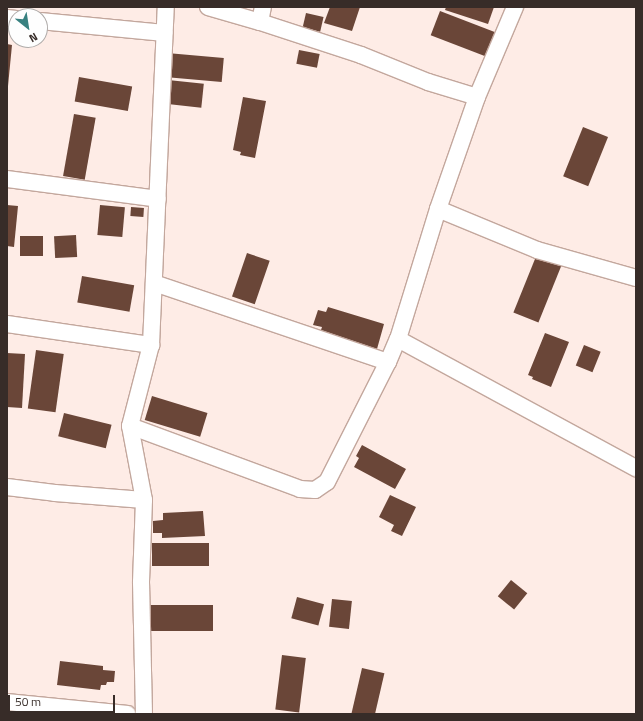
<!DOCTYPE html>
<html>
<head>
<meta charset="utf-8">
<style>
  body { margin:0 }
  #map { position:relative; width:643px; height:721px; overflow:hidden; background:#feece6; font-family:"Titillium Web",sans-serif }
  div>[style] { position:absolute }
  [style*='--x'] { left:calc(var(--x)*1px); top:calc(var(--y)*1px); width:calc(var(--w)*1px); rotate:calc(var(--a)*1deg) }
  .building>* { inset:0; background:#6a4638; transform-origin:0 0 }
  .roads { filter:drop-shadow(1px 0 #c3a79d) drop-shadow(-1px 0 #c3a79d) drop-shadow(0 1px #c3a79d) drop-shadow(0 -1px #c3a79d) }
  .minor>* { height:16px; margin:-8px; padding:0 8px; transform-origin:8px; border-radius:8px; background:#fff }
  span { translate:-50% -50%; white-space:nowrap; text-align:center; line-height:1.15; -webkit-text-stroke:4px #fefefe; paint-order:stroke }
  .frame { position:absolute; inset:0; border:8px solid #372c28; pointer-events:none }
  .north { position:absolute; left:8px; top:8px; width:40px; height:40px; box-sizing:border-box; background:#fefefe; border:1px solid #aeaaa8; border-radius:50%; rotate:150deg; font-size:11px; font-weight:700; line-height:16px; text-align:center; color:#372c28 }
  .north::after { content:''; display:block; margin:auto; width:14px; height:18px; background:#388180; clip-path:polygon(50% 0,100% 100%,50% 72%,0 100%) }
  .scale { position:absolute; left:8px; top:695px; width:107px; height:18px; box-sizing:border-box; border:2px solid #372c28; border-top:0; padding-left:5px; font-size:12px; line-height:14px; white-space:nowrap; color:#372c28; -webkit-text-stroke:3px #fefefe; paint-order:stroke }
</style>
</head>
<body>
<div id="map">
  <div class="building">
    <div style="clip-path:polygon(330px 7px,360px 7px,352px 31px,324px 23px)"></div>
    <div style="clip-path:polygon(446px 7px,494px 7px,488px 24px,445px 10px)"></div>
    <div style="left:440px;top:11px;width:62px;height:26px;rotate:21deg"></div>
    <div style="left:306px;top:13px;width:18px;height:15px;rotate:13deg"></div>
    <div style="clip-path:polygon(7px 44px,12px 45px,8px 86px,7px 86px)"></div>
    <div style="left:299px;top:50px;width:21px;height:14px;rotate:11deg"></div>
    <div style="left:167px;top:53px;width:57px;height:24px;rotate:5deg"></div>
    <div style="left:79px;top:77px;width:54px;height:25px;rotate:10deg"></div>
    <div style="left:168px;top:80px;width:36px;height:24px;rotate:6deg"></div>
    <div style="clip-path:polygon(243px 97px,266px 101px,255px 158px,240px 155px,241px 152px,233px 150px)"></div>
    <div style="left:74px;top:114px;width:22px;height:63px;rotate:10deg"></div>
    <div style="left:583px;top:127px;width:27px;height:53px;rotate:22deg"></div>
    <div style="clip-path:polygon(7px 205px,18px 206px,14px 247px,7px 246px)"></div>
    <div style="left:100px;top:205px;width:25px;height:30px;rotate:5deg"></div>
    <div style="left:131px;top:207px;width:13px;height:9px;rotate:4deg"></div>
    <div style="left:76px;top:235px;width:22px;height:22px;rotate:87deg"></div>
    <div style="left:20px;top:236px;width:23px;height:20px"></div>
    <div style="left:247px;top:253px;width:24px;height:46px;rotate:19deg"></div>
    <div style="left:537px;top:254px;width:27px;height:63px;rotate:22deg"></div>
    <div style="left:82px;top:276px;width:53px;height:27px;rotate:10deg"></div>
    <div style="clip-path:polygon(328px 307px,384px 324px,377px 349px,320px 333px,322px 327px,313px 325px,318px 310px,326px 312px)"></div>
    <div style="clip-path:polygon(545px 333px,569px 342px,551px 387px,532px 379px,533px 377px,528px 375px)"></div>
    <div style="left:584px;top:345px;width:18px;height:22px;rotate:22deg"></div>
    <div style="left:36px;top:350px;width:28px;height:59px;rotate:8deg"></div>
    <div style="clip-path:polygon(7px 353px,25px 354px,22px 408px,7px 407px)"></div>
    <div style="left:152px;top:396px;width:58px;height:25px;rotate:17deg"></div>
    <div style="left:64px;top:413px;width:49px;height:24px;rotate:14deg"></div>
    <div style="clip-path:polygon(362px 445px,406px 469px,395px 489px,354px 467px,359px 458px,356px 456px)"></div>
    <div style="clip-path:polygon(390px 495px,416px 507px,402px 536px,391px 531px,394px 525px,379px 517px)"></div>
    <div style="clip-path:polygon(203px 511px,205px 536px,162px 538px,162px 533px,153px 533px,153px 521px,163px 520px,163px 513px)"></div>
    <div style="left:209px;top:543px;width:23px;height:57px;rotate:90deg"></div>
    <div style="left:511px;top:580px;width:21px;height:21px;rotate:39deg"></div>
    <div style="left:297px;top:597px;width:28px;height:22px;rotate:15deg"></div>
    <div style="left:332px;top:599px;width:20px;height:28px;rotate:6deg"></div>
    <div style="left:213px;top:605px;width:26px;height:64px;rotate:90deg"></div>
    <div style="left:282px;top:655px;width:24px;height:55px;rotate:7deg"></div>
    <div style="clip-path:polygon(60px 661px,103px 666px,103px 670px,115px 671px,114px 682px,107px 682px,106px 685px,101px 685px,100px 690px,57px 685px)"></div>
    <div style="left:362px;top:668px;width:23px;height:47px;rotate:13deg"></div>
  </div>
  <div class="roads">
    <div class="minor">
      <div style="--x:208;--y:7;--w:54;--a:16.1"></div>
      <div style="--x:260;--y:22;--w:15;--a:-79"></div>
      <div style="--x:7;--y:18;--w:9;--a:6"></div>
      <div style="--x:40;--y:21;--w:125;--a:5.5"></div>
      <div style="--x:260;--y:22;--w:106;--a:18.1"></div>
      <div style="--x:361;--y:55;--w:72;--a:21.9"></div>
      <div style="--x:428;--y:82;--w:51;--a:17"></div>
      <div style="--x:7;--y:179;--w:152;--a:7.5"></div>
      <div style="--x:438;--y:209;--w:107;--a:22.5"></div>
      <div style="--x:537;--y:250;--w:103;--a:15.8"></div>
      <div style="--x:154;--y:283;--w:247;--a:18.7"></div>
      <div style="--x:7;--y:324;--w:146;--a:8.3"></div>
      <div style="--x:398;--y:339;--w:271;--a:28.5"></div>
      <div style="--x:130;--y:426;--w:181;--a:20.3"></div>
      <div style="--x:300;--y:489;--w:15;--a:4"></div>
      <div style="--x:315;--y:490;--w:14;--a:-34"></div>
      <div style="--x:327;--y:482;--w:135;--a:-63.1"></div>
      <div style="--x:388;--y:362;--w:25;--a:-67"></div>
      <div style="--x:398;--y:339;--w:136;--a:-72.9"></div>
      <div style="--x:438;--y:209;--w:119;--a:-70.8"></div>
      <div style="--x:477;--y:97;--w:98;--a:-67.1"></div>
      <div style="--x:7;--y:487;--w:48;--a:7.1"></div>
      <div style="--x:55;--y:493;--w:89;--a:4.5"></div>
      <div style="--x:7;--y:702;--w:121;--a:5.7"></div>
      <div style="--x:144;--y:714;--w:132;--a:-91.3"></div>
      <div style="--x:141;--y:582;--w:82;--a:-87.9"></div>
      <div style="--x:144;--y:500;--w:75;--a:-100.7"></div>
      <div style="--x:130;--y:426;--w:84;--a:-75.5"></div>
      <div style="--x:151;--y:345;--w:338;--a:-87.5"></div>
    </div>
  </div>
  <div class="frame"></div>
  <div class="north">N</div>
  <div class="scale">50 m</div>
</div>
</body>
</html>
